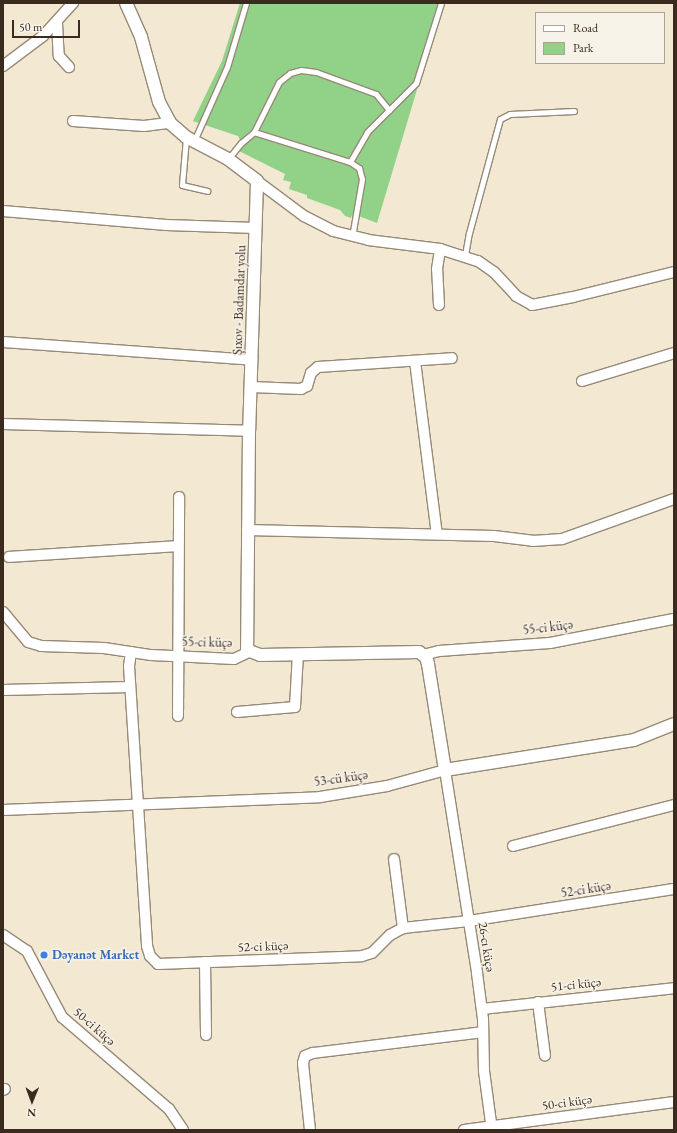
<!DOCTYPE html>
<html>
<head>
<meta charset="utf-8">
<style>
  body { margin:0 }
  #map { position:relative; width:677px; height:1133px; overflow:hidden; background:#f3e8d1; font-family:"EB Garamond",serif }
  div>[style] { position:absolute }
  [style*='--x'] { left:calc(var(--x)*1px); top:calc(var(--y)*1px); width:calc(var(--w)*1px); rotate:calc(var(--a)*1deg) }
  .green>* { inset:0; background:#92d288 }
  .roads { filter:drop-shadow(1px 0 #978978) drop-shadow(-1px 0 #978978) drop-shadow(0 1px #978978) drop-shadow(0 -1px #978978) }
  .service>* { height:5px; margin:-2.5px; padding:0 2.5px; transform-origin:2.5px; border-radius:2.5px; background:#fff }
  .minor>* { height:10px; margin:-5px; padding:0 5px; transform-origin:5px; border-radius:5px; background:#fff }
  .tertiary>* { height:12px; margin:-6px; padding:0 6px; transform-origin:6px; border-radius:6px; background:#fff }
  .dots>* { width:11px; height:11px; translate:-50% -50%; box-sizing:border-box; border:2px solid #f7f3e8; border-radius:50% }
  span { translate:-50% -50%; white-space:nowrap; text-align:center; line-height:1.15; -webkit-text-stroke:3px #f7f3e8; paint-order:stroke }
  .street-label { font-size:13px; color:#3b2a1e }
  .shop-label { font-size:13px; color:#366cbe; font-weight:700 }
  .left { translate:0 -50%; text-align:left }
  .frame { position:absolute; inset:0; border:4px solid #3b2a1e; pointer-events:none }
  .legend { position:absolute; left:535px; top:12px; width:130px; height:52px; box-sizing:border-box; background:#f7f3e8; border:1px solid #aca397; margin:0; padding:5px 7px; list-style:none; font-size:12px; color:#3b2a1e }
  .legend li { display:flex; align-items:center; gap:8px; height:20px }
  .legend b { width:20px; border:1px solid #aca397 }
  .north { position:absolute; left:12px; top:1081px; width:40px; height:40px; -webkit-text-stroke:3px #f7f3e8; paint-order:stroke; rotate:181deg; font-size:11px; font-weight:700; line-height:16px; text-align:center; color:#3b2a1e }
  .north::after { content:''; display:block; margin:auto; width:14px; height:18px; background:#3b2a1e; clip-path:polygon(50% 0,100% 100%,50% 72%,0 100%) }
  .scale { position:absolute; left:12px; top:20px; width:68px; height:18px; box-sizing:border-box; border:2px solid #3b2a1e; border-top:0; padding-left:5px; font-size:12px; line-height:14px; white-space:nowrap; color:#3b2a1e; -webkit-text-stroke:3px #f7f3e8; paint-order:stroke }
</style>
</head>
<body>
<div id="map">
  <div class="green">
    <div style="clip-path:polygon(240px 3px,443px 3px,377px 223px,356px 215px,352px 215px,351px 218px,345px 216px,340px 210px,307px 198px,307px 195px,289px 189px,291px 182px,283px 180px,285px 174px,239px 151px,243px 146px,238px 136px,193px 121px,222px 61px)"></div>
  </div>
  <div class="roads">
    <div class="service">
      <div style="--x:254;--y:132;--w:56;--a:-63.4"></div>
      <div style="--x:279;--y:82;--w:14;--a:-39"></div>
      <div style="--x:290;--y:73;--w:11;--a:-15"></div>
      <div style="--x:301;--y:70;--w:15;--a:8"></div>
      <div style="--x:316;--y:72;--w:64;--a:20.1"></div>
      <div style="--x:376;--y:94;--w:21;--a:51"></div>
      <div style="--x:186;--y:138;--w:47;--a:94.9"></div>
      <div style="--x:182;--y:185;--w:26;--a:13"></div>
      <div style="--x:194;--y:141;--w:81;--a:-66"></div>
      <div style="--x:227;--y:67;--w:67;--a:-73.5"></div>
      <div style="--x:228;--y:159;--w:21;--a:-51"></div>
      <div style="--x:241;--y:143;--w:17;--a:-40"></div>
      <div style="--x:254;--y:132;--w:101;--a:17.4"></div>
      <div style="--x:350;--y:162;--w:11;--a:34"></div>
      <div style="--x:359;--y:168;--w:11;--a:75"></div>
      <div style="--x:362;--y:179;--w:59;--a:99.8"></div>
      <div style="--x:350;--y:162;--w:34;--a:-60"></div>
      <div style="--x:367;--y:132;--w:69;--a:-45"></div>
      <div style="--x:416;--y:83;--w:84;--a:-72.6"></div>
      <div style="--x:465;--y:255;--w:22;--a:-80"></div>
      <div style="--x:469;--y:233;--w:118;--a:-74.8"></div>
      <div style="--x:500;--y:119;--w:11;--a:-27"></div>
      <div style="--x:510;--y:114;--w:64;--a:-2.7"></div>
    </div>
    <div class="minor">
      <div style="--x:57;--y:23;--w:33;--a:87"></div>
      <div style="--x:59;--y:56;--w:15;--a:48"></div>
      <div style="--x:3;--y:66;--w:50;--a:-36.9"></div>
      <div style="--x:43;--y:36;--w:45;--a:-47.7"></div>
      <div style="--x:73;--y:121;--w:71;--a:4"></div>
      <div style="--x:144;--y:126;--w:26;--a:-7"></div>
      <div style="--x:257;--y:181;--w:59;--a:36.7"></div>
      <div style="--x:304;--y:216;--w:33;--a:27"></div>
      <div style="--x:333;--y:231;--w:36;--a:14"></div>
      <div style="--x:368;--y:240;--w:73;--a:7.1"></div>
      <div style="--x:440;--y:249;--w:40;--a:18"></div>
      <div style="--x:478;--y:261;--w:19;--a:35"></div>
      <div style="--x:494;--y:272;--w:33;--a:47"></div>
      <div style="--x:516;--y:296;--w:18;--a:29"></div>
      <div style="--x:532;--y:305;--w:42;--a:-11"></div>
      <div style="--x:573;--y:297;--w:104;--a:-13.9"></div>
      <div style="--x:3;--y:211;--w:164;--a:4.9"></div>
      <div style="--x:166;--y:225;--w:90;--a:1.9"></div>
      <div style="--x:439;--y:305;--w:36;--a:-93"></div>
      <div style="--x:437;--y:269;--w:20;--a:-81"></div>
      <div style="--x:3;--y:342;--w:250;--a:4.1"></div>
      <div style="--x:415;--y:361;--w:174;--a:82.8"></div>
      <div style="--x:582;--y:381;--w:96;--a:-16.9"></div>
      <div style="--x:251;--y:387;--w:50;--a:2.3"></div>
      <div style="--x:301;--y:389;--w:7;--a:-27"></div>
      <div style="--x:307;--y:386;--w:14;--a:-73"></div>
      <div style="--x:311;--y:373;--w:9;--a:-41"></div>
      <div style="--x:318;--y:367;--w:134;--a:-3.8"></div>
      <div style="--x:3;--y:424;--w:246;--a:1.6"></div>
      <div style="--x:247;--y:530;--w:247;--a:1.4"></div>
      <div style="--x:494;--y:536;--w:39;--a:7"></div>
      <div style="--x:533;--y:541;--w:29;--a:-4"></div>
      <div style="--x:562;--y:539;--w:119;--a:-19.7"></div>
      <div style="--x:9;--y:557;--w:169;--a:-3.7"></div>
      <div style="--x:3;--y:612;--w:39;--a:50"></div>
      <div style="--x:28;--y:642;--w:14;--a:17"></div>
      <div style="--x:41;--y:646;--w:63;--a:1.8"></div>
      <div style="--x:104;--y:648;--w:48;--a:8.5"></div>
      <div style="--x:151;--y:655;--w:83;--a:2.8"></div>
      <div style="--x:234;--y:659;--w:17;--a:-25"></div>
      <div style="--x:131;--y:652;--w:14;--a:98"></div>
      <div style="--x:129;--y:666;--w:281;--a:86.3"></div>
      <div style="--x:147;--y:946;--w:10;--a:73"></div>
      <div style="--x:150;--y:956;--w:11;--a:45"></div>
      <div style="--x:158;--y:964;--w:204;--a:-2.2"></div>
      <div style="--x:362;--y:956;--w:10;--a:-17"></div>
      <div style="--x:372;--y:953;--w:25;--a:-45"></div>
      <div style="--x:390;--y:935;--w:15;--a:-28"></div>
      <div style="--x:403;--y:928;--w:66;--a:-6.1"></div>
      <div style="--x:469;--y:921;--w:207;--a:-8.9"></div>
      <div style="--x:423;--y:655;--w:16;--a:-14"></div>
      <div style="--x:439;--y:651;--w:111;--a:-4.1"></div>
      <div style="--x:550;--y:643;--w:126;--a:-11"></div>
      <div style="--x:3;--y:690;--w:127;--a:-1.4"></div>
      <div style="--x:237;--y:712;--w:58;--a:-4.9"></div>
      <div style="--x:295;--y:707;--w:53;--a:-86.8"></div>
      <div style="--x:178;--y:716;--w:219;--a:-89.7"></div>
      <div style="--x:3;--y:810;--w:317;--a:-2.3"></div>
      <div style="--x:320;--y:797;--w:68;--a:-9.3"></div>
      <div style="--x:387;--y:786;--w:60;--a:-15.4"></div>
      <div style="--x:445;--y:770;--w:206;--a:81"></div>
      <div style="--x:477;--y:973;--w:46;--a:82.6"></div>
      <div style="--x:483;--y:1019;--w:52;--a:88.9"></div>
      <div style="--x:484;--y:1071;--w:60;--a:82.3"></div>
      <div style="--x:513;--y:846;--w:166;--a:-14.3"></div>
      <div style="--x:394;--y:859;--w:70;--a:82.6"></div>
      <div style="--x:3;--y:935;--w:29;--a:34"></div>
      <div style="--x:27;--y:951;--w:75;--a:62.1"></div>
      <div style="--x:62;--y:1017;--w:141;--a:40.7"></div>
      <div style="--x:169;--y:1109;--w:25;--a:56"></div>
      <div style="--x:205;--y:962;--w:73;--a:89.2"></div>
      <div style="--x:538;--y:1002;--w:54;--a:82.6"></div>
      <div style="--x:482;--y:1009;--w:193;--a:-6.2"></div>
      <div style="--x:3;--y:1090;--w:2;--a:-27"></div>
      <div style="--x:310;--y:1130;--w:67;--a:-96"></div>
      <div style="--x:303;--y:1063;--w:7;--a:-74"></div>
      <div style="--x:305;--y:1056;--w:9;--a:-21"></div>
      <div style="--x:313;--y:1053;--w:171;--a:-7"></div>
      <div style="--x:464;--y:1130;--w:212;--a:-7.6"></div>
    </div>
    <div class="tertiary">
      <div style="--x:126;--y:3;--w:37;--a:66"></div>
      <div style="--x:141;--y:37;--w:67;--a:74.5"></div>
      <div style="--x:159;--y:102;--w:24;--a:62"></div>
      <div style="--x:170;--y:123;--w:21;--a:41"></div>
      <div style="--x:186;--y:137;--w:47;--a:27.6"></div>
      <div style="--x:228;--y:159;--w:36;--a:37"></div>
      <div style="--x:257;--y:181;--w:250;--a:91.8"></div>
      <div style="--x:249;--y:431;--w:219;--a:90.5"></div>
      <div style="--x:247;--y:650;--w:14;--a:21"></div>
      <div style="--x:260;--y:655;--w:159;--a:-1.1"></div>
      <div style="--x:419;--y:652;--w:9;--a:36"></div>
      <div style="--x:426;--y:657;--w:7;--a:74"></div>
      <div style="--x:428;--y:664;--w:107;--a:80.9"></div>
      <div style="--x:445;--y:770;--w:191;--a:-9"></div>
      <div style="--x:634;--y:740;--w:43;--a:-21.8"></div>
    </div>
  </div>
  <div class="dots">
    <div style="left:44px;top:955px;background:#3f7fe0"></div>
  </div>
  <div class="street-label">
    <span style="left:240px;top:300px;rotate:-88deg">Şıxov - Badamdar yolu</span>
    <span style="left:548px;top:628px;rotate:-7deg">55-ci küçə</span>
    <span style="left:207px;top:643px;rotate:1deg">55-ci küçə</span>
    <span style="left:341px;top:779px;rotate:-8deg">53-cü küçə</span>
    <span style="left:586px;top:890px;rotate:-9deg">52-ci küçə</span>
    <span style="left:263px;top:947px;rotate:-2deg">52-ci küçə</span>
    <span style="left:486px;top:947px;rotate:81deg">26-cı küçə</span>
    <span style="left:576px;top:985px;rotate:-6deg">51-ci küçə</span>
    <span style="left:94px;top:1027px;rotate:41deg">50-ci küçə</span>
    <span style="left:567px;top:1103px;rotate:-8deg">50-ci küçə</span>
  </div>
  <div class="shop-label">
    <span class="left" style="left:52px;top:955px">Dəyanət Market</span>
  </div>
  <div class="frame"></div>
  <ul class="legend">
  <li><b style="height:5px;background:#fff"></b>Road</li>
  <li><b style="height:11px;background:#92d288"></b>Park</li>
  </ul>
  <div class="north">N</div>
  <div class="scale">50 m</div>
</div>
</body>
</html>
